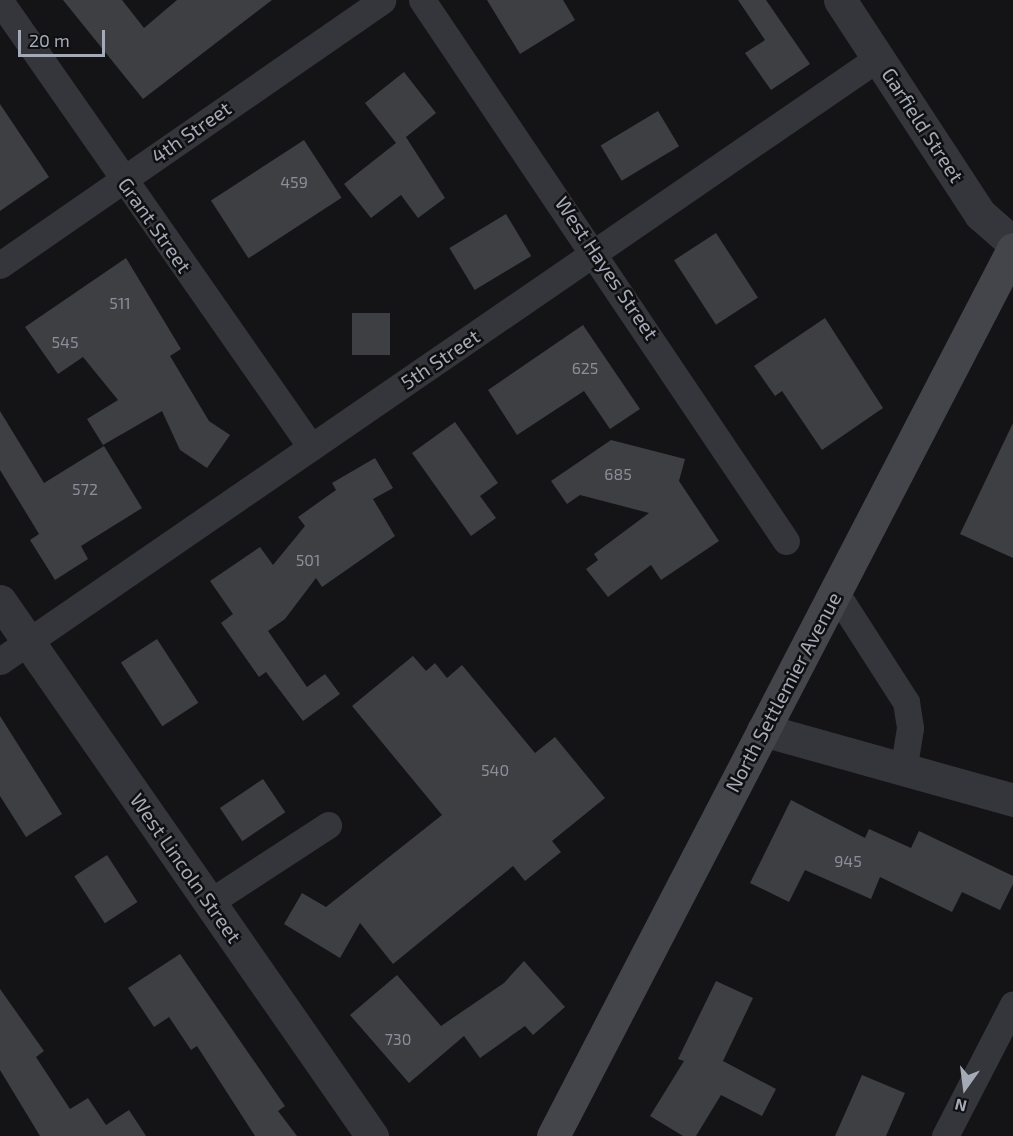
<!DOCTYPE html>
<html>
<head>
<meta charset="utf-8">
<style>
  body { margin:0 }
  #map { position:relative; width:1013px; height:1136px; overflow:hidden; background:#141416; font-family:"Exo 2",sans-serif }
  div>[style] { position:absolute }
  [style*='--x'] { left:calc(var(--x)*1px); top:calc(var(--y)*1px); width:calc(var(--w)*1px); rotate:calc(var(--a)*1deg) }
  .building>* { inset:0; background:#3e3f43; transform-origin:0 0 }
  .minor>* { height:27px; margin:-13.5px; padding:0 13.5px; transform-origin:13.5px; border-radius:13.5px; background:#35363b }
  .tertiary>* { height:33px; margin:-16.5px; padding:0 16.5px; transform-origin:16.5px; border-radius:16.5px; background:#35363b }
  .secondary>* { height:33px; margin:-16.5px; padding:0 16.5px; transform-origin:16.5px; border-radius:16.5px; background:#43454b }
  span { translate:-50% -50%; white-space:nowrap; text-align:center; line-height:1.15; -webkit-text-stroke:5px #0f0f11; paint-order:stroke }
  .number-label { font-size:16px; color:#8b8f9a }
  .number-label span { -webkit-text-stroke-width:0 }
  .street-label { font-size:20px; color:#a5aab7 }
  .north { position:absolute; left:935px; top:1058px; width:60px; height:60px; -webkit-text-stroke:4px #0f0f11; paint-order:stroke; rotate:194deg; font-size:16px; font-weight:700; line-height:24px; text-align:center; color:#a5aab7 }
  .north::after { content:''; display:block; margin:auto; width:21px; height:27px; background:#a5aab7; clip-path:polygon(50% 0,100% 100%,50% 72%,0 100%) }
  .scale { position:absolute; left:18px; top:30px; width:87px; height:27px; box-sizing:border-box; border:3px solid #a5aab7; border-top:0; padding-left:8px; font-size:18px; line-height:21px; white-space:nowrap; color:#a5aab7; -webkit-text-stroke:4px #0f0f11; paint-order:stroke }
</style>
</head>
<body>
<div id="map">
  <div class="building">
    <div style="clip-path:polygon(63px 0,122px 0,144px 28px,177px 0,272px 0,143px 99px)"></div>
    <div style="clip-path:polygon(487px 0,563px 0,575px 20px,520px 54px)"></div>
    <div style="clip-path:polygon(738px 0,766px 0,810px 64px,771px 90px,745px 53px,765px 40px)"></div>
    <div style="clip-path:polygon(404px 72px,436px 113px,406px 137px,445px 198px,418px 218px,401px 195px,371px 218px,344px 184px,396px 143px,365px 103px)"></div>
    <div style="clip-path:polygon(0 104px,49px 177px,0 211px)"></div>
    <div style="left:658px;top:111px;width:41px;height:67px;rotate:59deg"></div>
    <div style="left:304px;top:140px;width:69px;height:111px;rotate:57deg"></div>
    <div style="left:506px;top:214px;width:49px;height:66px;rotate:59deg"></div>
    <div style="left:716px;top:233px;width:77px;height:50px;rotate:57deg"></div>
    <div style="clip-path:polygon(126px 258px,181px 349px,170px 356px,209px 421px,230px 435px,207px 468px,180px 450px,162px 411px,103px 445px,87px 419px,118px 400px,83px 357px,58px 374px,25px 327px)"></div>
    <div style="left:352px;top:313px;width:38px;height:42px"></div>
    <div style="clip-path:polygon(825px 318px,883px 408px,822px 450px,782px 391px,775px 396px,754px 366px)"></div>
    <div style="clip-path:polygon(583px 325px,640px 409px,610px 429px,584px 391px,517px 435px,488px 390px)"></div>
    <div style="clip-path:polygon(0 411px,44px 483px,104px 446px,142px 508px,81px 546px,88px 559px,55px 580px,30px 540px,39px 534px,0 470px)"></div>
    <div style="clip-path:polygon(455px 422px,498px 483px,480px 496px,496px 518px,471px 536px,412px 453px)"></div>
    <div style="clip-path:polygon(1013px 423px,1013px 558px,960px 534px)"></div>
    <div style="clip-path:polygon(611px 440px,685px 459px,679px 481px,719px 541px,661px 580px,651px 565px,608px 597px,586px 569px,598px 560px,594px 554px,649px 513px,580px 495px,567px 504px,551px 481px)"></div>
    <div style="clip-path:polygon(375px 458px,393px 488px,373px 499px,395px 536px,322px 587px,316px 578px,285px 619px,268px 631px,307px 687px,325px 674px,340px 694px,303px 721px,266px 672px,259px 677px,221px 623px,233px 614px,210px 581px,260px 547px,273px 565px,305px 526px,298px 517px,336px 490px,332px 483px)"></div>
    <div style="left:157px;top:639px;width:76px;height:43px;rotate:57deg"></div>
    <div style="clip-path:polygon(413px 656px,426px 671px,435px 663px,447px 678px,462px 665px,535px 753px,555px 737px,605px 798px,552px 841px,561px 852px,525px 881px,513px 866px,393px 964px,360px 923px,340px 958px,284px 924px,302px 893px,326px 907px,442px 815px,352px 706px)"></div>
    <div style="clip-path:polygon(0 716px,62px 814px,26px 837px,0 796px)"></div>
    <div style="left:263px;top:779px;width:40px;height:52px;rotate:56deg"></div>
    <div style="clip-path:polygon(791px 800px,865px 838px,869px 829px,911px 848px,919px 831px,1013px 876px,1013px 884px,1000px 910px,962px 892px,952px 912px,880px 877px,871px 899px,805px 870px,789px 902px,750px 883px)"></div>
    <div style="left:107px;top:855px;width:56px;height:39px;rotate:57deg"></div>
    <div style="clip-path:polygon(180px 954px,285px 1106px,278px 1111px,297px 1136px,255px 1136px,197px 1046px,191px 1050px,169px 1017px,154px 1027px,128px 988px)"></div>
    <div style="clip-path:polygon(524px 961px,565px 1007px,533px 1035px,525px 1026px,480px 1058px,464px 1036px,409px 1083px,350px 1015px,397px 975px,441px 1026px,504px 983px)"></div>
    <div style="clip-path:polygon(716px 981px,753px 998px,723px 1061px,776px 1089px,762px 1116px,721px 1095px,696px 1136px,683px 1136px,650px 1116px,684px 1061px,678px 1059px)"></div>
    <div style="clip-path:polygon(0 989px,44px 1051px,36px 1057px,70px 1109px,88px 1098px,106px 1125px,129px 1110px,146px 1136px,40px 1136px,0 1070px)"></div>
    <div style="clip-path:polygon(862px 1075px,905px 1093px,886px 1136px,835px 1136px)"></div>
  </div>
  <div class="minor">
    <div style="--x:422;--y:0;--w:652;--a:56.07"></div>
    <div style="--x:0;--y:1;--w:544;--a:55.11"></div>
    <div style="--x:0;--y:265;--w:465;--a:-34.7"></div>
    <div style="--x:836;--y:593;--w:130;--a:57.3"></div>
    <div style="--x:906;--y:702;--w:26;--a:81"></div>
    <div style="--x:910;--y:728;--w:44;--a:99.2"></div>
    <div style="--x:0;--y:661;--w:1067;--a:-34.49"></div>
    <div style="--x:210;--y:902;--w:141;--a:-33.1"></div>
    <div style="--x:945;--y:1136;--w:148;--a:-62.7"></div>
  </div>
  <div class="tertiary">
    <div style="--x:840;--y:0;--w:256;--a:56.8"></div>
    <div style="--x:980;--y:214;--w:44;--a:41.3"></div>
    <div style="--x:0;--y:601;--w:652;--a:55.19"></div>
    <div style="--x:763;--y:730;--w:260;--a:15.6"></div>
  </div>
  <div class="secondary">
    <div style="--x:553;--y:1136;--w:999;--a:-62.59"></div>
  </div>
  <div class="number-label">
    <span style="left:294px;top:182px">459</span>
    <span style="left:120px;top:303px">511</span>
    <span style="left:65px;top:342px">545</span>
    <span style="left:585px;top:368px">625</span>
    <span style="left:618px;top:474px">685</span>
    <span style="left:85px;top:489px">572</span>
    <span style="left:308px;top:560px">501</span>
    <span style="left:495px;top:770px">540</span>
    <span style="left:848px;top:861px">945</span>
    <span style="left:398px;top:1039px">730</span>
  </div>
  <div class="street-label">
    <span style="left:923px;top:125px;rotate:57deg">Garfield Street</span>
    <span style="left:191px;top:132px;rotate:-35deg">4th Street</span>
    <span style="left:155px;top:225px;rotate:55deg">Grant Street</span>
    <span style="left:607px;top:268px;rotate:56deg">West Hayes Street</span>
    <span style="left:440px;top:359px;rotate:-34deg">5th Street</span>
    <span style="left:783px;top:692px;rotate:-62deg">North Settlemier Avenue</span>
    <span style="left:186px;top:868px;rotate:55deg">West Lincoln Street</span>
  </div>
  <div class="north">N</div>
  <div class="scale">20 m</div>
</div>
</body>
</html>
